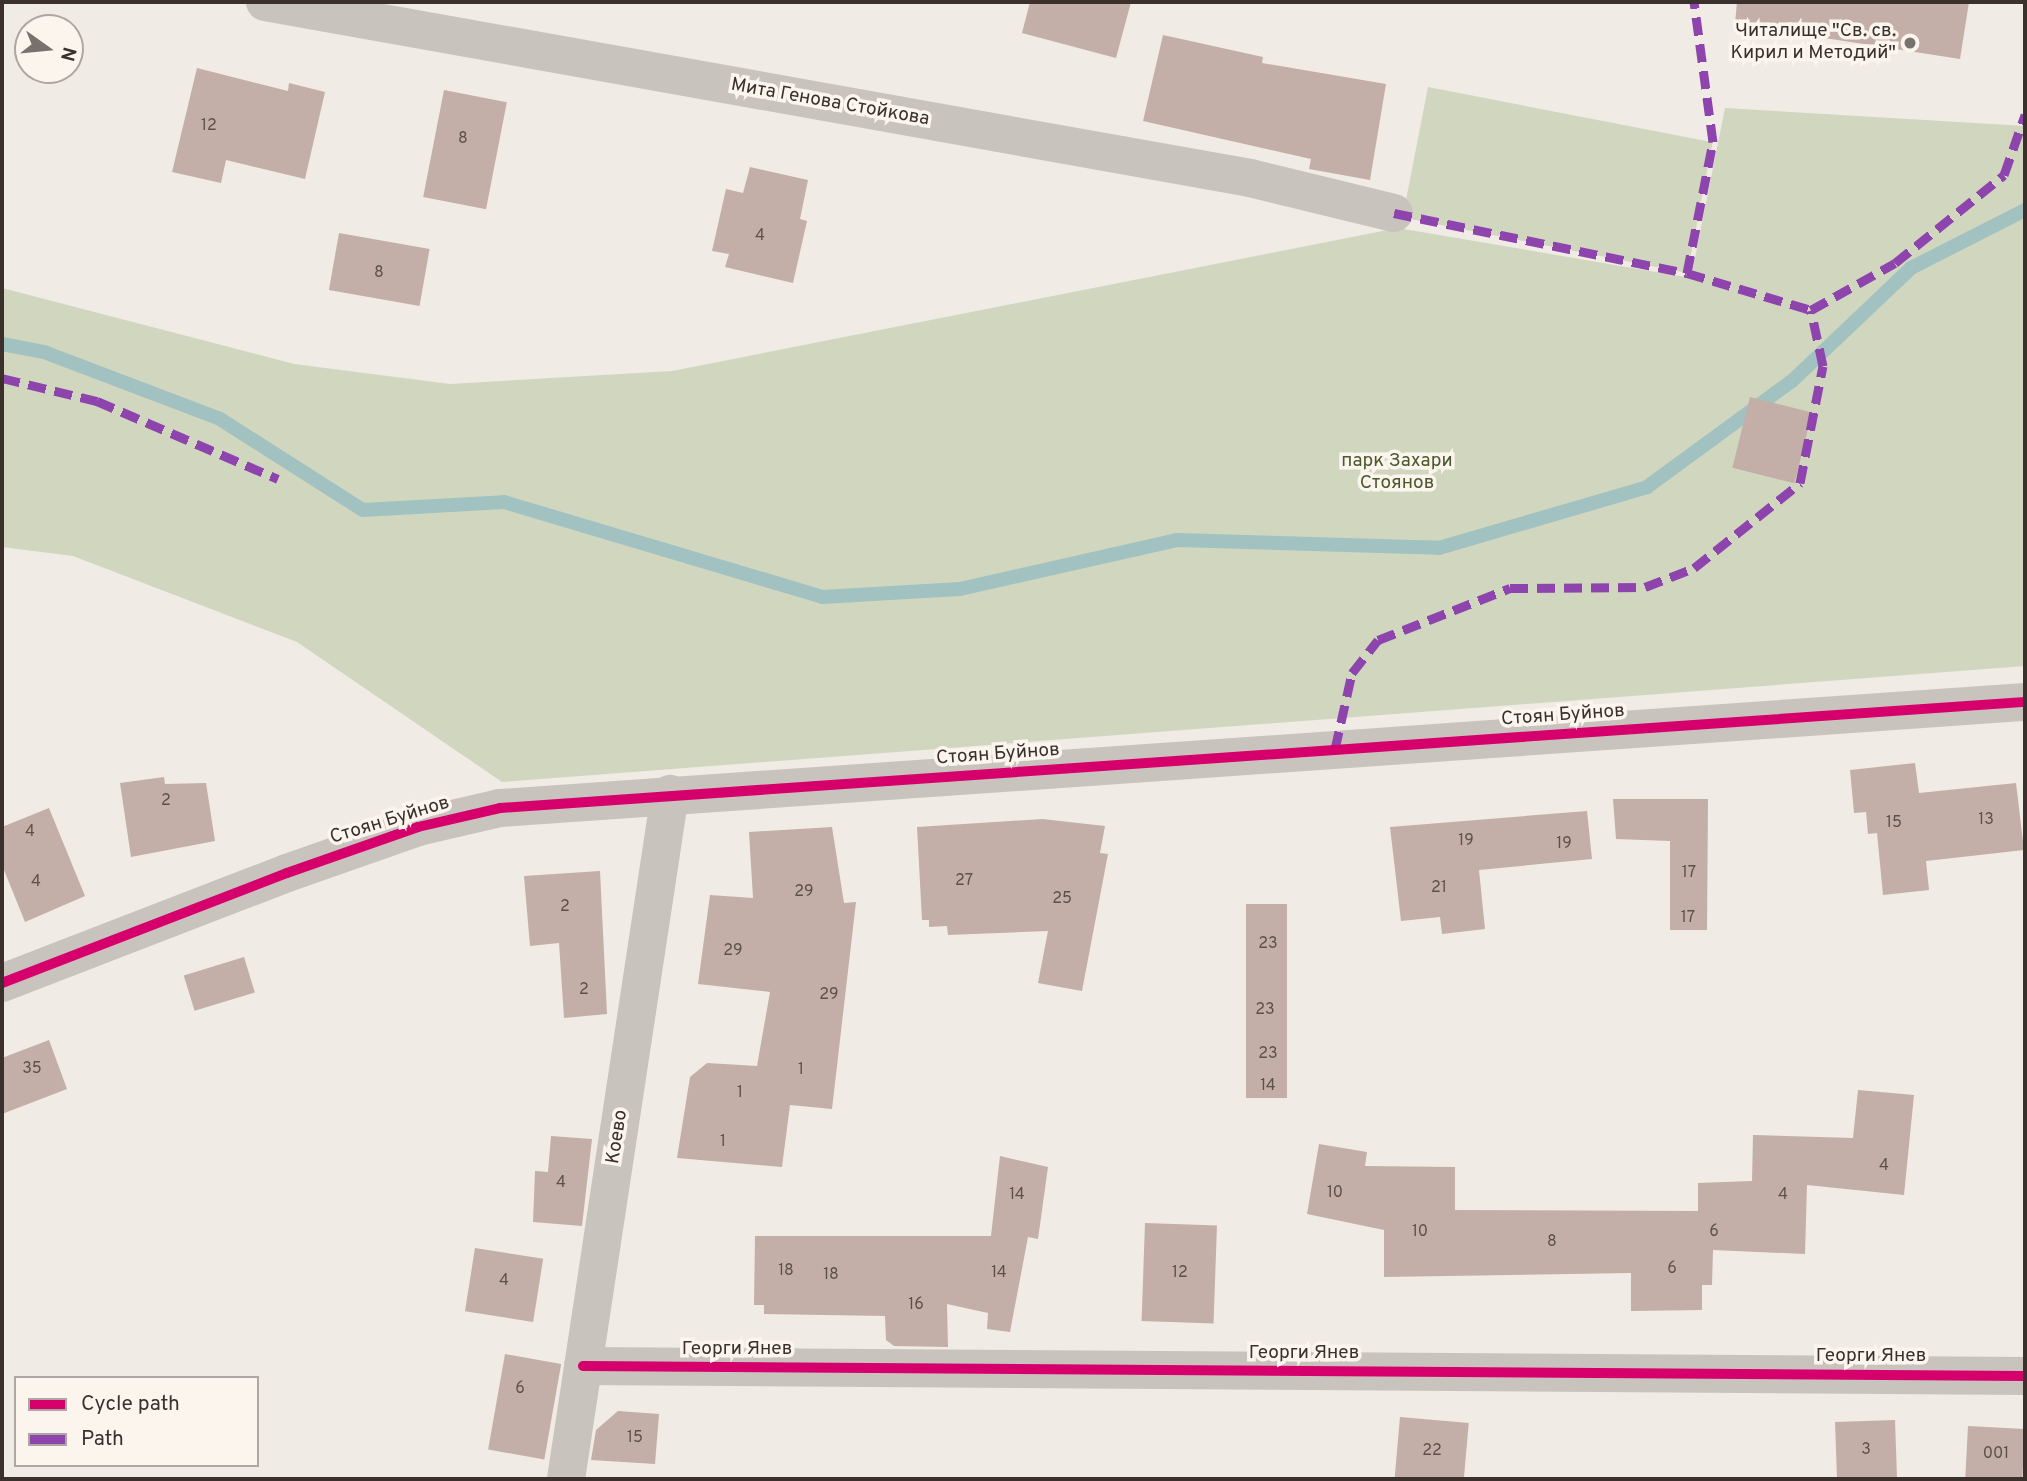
<!DOCTYPE html>
<html>
<head>
<meta charset="utf-8">
<style>
  body { margin:0 }
  #map { position:relative; width:2027px; height:1481px; overflow:hidden; background:#f0ebe5; font-family:Overpass,sans-serif }
  div>[style] { position:absolute }
  [style*='--x'] { left:calc(var(--x)*1px); top:calc(var(--y)*1px); width:calc(var(--w)*1px); rotate:calc(var(--a)*1deg) }
  .green>* { inset:0; background:#d1d6bf; transform-origin:0 0 }
  .stream>* { height:14px; margin:-7px; padding:0 7px; transform-origin:7px; border-radius:7px; background:#a1c2c1 }
  .building>* { inset:0; background:#c3afa7; transform-origin:0 0 }
  .street>* { height:38px; margin:-19px; padding:0 19px; transform-origin:19px; border-radius:19px; background:#c9c3be }
  .quiet>* { height:9px; margin-top:-4.5px; transform-origin:0; background:repeating-linear-gradient(90deg,#8e44ad 0 18px,transparent 0 27px) }
  .cycleway>* { height:10px; margin:-5px; padding:0 5px; transform-origin:5px; border-radius:5px; background:#d6006c }
  .dots>* { width:19px; height:19px; translate:-50% -50%; box-sizing:border-box; border:4px solid #fbf5ee; border-radius:50% }
  span { translate:-50% -50%; white-space:nowrap; text-align:center; line-height:1.15; -webkit-text-stroke:7px #fbf5ee; paint-order:stroke }
  .number-label { font-size:16px; color:#5d504a }
  .number-label span { -webkit-text-stroke-width:0 }
  .poi-label { font-size:19px; color:#3b302b }
  .right { translate:-100% -50%; text-align:right }
  .street-label { font-size:19px; color:#3b302b }
  .park-label { font-size:19px; color:#4a5a2e }
  .frame { position:absolute; inset:0; border:4px solid #3b302b; pointer-events:none }
  .legend { position:absolute; left:14px; top:1376px; width:245px; height:91px; box-sizing:border-box; background:#fbf5ee; border:2px solid #aea6a0; margin:0; padding:9px 12px; list-style:none; font-size:21px; color:#3b302b }
  .legend li { display:flex; align-items:center; gap:14px; height:35px }
  .legend b { width:35px; border:2px solid #aea6a0 }
  .north { position:absolute; left:14px; top:14px; width:70px; height:70px; box-sizing:border-box; background:#fbf5ee; border:2px solid #aea6a0; border-radius:50%; rotate:105deg; font-size:19px; font-weight:700; line-height:28px; text-align:center; color:#3b302b }
  .north::after { content:''; display:block; margin:auto; width:24px; height:32px; background:#7a716c; clip-path:polygon(50% 0,100% 100%,50% 72%,0 100%) }
</style>
</head>
<body>
<div id="map">
  <div class="green">
    <div style="left:1428px;top:87px;width:290px;height:133px;rotate:11deg"></div>
    <div style="clip-path:polygon(1725px 108px,2025px 126px,2025px 666px,502px 782px,297px 642px,73px 556px,2px 547px,2px 288px,294px 364px,450px 384px,672px 371px,1398px 228px,1691px 278px)"></div>
  </div>
  <div class="stream">
    <div style="--x:2;--y:344;--w:43;--a:10.8"></div>
    <div style="--x:44;--y:352;--w:188;--a:20.8"></div>
    <div style="--x:220;--y:419;--w:169;--a:32.5"></div>
    <div style="--x:363;--y:510;--w:141;--a:-3.2"></div>
    <div style="--x:504;--y:502;--w:332;--a:16.6"></div>
    <div style="--x:822;--y:597;--w:138;--a:-3.3"></div>
    <div style="--x:960;--y:589;--w:222;--a:-12.7"></div>
    <div style="--x:1177;--y:540;--w:262;--a:1.7"></div>
    <div style="--x:1439;--y:548;--w:217;--a:-16.3"></div>
    <div style="--x:1647;--y:487;--w:180;--a:-36.2"></div>
    <div style="--x:1792;--y:381;--w:164;--a:-43.5"></div>
    <div style="--x:1911;--y:268;--w:128;--a:-27"></div>
  </div>
  <div class="building">
    <div style="clip-path:polygon(1030px 2px,1131px 2px,1116px 58px,1022px 33px)"></div>
    <div style="clip-path:polygon(1737px 2px,1969px 2px,1960px 59px,1735px 24px)"></div>
    <div style="clip-path:polygon(1163px 35px,1263px 57px,1262px 63px,1386px 84px,1370px 180px,1309px 169px,1311px 159px,1143px 121px)"></div>
    <div style="clip-path:polygon(197px 68px,288px 91px,289px 83px,325px 92px,305px 179px,226px 160px,221px 183px,172px 172px)"></div>
    <div style="left:444px;top:90px;width:64px;height:109px;rotate:11deg"></div>
    <div style="clip-path:polygon(750px 167px,808px 180px,800px 219px,807px 221px,793px 283px,725px 267px,729px 254px,712px 251px,726px 189px,743px 193px)"></div>
    <div style="left:339px;top:233px;width:92px;height:58px;rotate:10deg"></div>
    <div style="left:1750px;top:397px;width:64px;height:73px;rotate:14deg"></div>
    <div style="clip-path:polygon(1915px 763px,1919px 793px,2016px 783px,2024px 850px,1926px 861px,1929px 890px,1883px 895px,1877px 833px,1868px 834px,1866px 812px,1854px 813px,1850px 770px)"></div>
    <div style="clip-path:polygon(164px 777px,165px 784px,206px 783px,215px 841px,131px 857px,120px 783px)"></div>
    <div style="clip-path:polygon(1613px 799px,1708px 799px,1707px 930px,1670px 930px,1670px 841px,1616px 839px)"></div>
    <div style="clip-path:polygon(49px 808px,85px 896px,25px 922px,2px 865px,2px 827px)"></div>
    <div style="clip-path:polygon(1587px 811px,1592px 859px,1479px 870px,1485px 929px,1442px 934px,1440px 917px,1401px 921px,1390px 827px)"></div>
    <div style="clip-path:polygon(1042px 819px,1105px 826px,1100px 853px,1108px 854px,1082px 991px,1038px 983px,1048px 931px,948px 935px,947px 926px,929px 927px,929px 920px,922px 920px,917px 827px)"></div>
    <div style="clip-path:polygon(832px 827px,844px 903px,856px 902px,832px 1109px,790px 1105px,782px 1167px,677px 1158px,690px 1077px,707px 1063px,757px 1066px,770px 992px,698px 984px,710px 895px,753px 898px,749px 832px)"></div>
    <div style="clip-path:polygon(600px 871px,607px 1014px,564px 1018px,559px 943px,530px 946px,524px 876px)"></div>
    <div style="left:1287px;top:904px;width:194px;height:41px;rotate:90deg"></div>
    <div style="left:244px;top:957px;width:37px;height:63px;rotate:73deg"></div>
    <div style="clip-path:polygon(49px 1040px,67px 1089px,2px 1114px,2px 1058px)"></div>
    <div style="clip-path:polygon(1858px 1090px,1914px 1095px,1904px 1195px,1807px 1185px,1805px 1254px,1713px 1250px,1712px 1285px,1702px 1285px,1702px 1310px,1631px 1311px,1631px 1273px,1384px 1277px,1384px 1230px,1307px 1214px,1319px 1144px,1367px 1152px,1365px 1166px,1455px 1167px,1455px 1210px,1698px 1211px,1698px 1183px,1752px 1181px,1753px 1135px,1853px 1138px)"></div>
    <div style="clip-path:polygon(551px 1136px,592px 1139px,582px 1226px,533px 1222px,535px 1171px,548px 1172px)"></div>
    <div style="clip-path:polygon(1000px 1156px,1048px 1167px,1038px 1239px,1028px 1237px,1010px 1332px,987px 1329px,988px 1313px,947px 1304px,948px 1347px,894px 1346px,886px 1340px,885px 1316px,764px 1314px,764px 1305px,754px 1305px,755px 1236px,991px 1236px)"></div>
    <div style="left:1145px;top:1223px;width:72px;height:98px;rotate:2deg"></div>
    <div style="left:475px;top:1248px;width:69px;height:64px;rotate:9deg"></div>
    <div style="left:505px;top:1354px;width:57px;height:97px;rotate:10deg"></div>
    <div style="clip-path:polygon(618px 1411px,659px 1414px,655px 1464px,591px 1460px,596px 1430px)"></div>
    <div style="left:1400px;top:1417px;width:69px;height:62px;rotate:5deg"></div>
    <div style="left:1895px;top:1420px;width:59px;height:60px;rotate:88deg"></div>
    <div style="left:1968px;top:1426px;width:57px;height:53px;rotate:3deg"></div>
  </div>
  <div class="street">
    <div style="--x:265;--y:2;--w:1001;--a:10.13"></div>
    <div style="--x:1250;--y:178;--w:148;--a:13.7"></div>
    <div style="--x:2;--y:983;--w:305;--a:-21.1"></div>
    <div style="--x:287;--y:873;--w:139;--a:-19.3"></div>
    <div style="--x:418;--y:827;--w:84;--a:-13"></div>
    <div style="--x:500;--y:808;--w:1529;--a:-3.98"></div>
    <div style="--x:583;--y:1366;--w:1442;--a:0.4"></div>
    <div style="--x:566;--y:1479;--w:693;--a:-81.37"></div>
  </div>
  <div class="quiet">
    <div style="--x:1394;--y:213;--w:299;--a:11.6"></div>
    <div style="--x:1687;--y:273;--w:134;--a:-78.8"></div>
    <div style="--x:1713;--y:142;--w:141;--a:-97.7"></div>
    <div style="--x:1687;--y:273;--w:129;--a:16.6"></div>
    <div style="--x:1811;--y:310;--w:96;--a:-29.2"></div>
    <div style="--x:1895;--y:263;--w:140;--a:-38.9"></div>
    <div style="--x:2004;--y:175;--w:64;--a:-70.7"></div>
    <div style="--x:2;--y:378;--w:98;--a:13.6"></div>
    <div style="--x:97;--y:401;--w:197;--a:23.3"></div>
    <div style="--x:1335;--y:749;--w:78;--a:-77.4"></div>
    <div style="--x:1352;--y:673;--w:42;--a:-51.8"></div>
    <div style="--x:1378;--y:640;--w:142;--a:-21.5"></div>
    <div style="--x:1510;--y:588;--w:135;--a:-0.4"></div>
    <div style="--x:1645;--y:587;--w:53;--a:-21.2"></div>
    <div style="--x:1694;--y:568;--w:136;--a:-38.7"></div>
    <div style="--x:1800;--y:483;--w:119;--a:-78.9"></div>
    <div style="--x:1823;--y:366;--w:57;--a:-102.1"></div>
  </div>
  <div class="cycleway">
    <div style="--x:2;--y:983;--w:305;--a:-21.1"></div>
    <div style="--x:287;--y:873;--w:139;--a:-19.3"></div>
    <div style="--x:418;--y:827;--w:84;--a:-13"></div>
    <div style="--x:500;--y:808;--w:1529;--a:-3.98"></div>
    <div style="--x:583;--y:1366;--w:1442;--a:0.4"></div>
  </div>
  <div class="dots">
    <div style="left:1910px;top:43px;background:#7a716c"></div>
  </div>
  <div class="number-label">
    <span style="left:209px;top:126px">12</span>
    <span style="left:463px;top:139px">8</span>
    <span style="left:760px;top:236px">4</span>
    <span style="left:379px;top:273px">8</span>
    <span style="left:166px;top:801px">2</span>
    <span style="left:1986px;top:820px">13</span>
    <span style="left:1894px;top:823px">15</span>
    <span style="left:30px;top:832px">4</span>
    <span style="left:1466px;top:841px">19</span>
    <span style="left:1564px;top:844px">19</span>
    <span style="left:1689px;top:873px">17</span>
    <span style="left:964px;top:881px">27</span>
    <span style="left:36px;top:882px">4</span>
    <span style="left:1439px;top:888px">21</span>
    <span style="left:804px;top:892px">29</span>
    <span style="left:1062px;top:899px">25</span>
    <span style="left:565px;top:907px">2</span>
    <span style="left:1688px;top:918px">17</span>
    <span style="left:1268px;top:944px">23</span>
    <span style="left:733px;top:951px">29</span>
    <span style="left:584px;top:990px">2</span>
    <span style="left:829px;top:995px">29</span>
    <span style="left:1265px;top:1010px">23</span>
    <span style="left:1268px;top:1054px">23</span>
    <span style="left:32px;top:1069px">35</span>
    <span style="left:801px;top:1070px">1</span>
    <span style="left:1268px;top:1086px">14</span>
    <span style="left:740px;top:1093px">1</span>
    <span style="left:723px;top:1142px">1</span>
    <span style="left:1884px;top:1166px">4</span>
    <span style="left:561px;top:1183px">4</span>
    <span style="left:1335px;top:1193px">10</span>
    <span style="left:1017px;top:1195px">14</span>
    <span style="left:1783px;top:1195px">4</span>
    <span style="left:1420px;top:1232px">10</span>
    <span style="left:1714px;top:1232px">6</span>
    <span style="left:1552px;top:1242px">8</span>
    <span style="left:1672px;top:1269px">6</span>
    <span style="left:786px;top:1271px">18</span>
    <span style="left:999px;top:1273px">14</span>
    <span style="left:1180px;top:1273px">12</span>
    <span style="left:831px;top:1275px">18</span>
    <span style="left:504px;top:1281px">4</span>
    <span style="left:916px;top:1305px">16</span>
    <span style="left:520px;top:1389px">6</span>
    <span style="left:635px;top:1438px">15</span>
    <span style="left:1866px;top:1450px">3</span>
    <span style="left:1432px;top:1451px">22</span>
    <span style="left:1996px;top:1454px">001</span>
  </div>
  <div class="poi-label">
    <span class="right" style="left:1896px;top:43px">Читалище "Св. св.<br>Кирил и Методий"</span>
  </div>
  <div class="street-label">
    <span style="left:830px;top:103px;rotate:10deg">Мита Генова Стойкова</span>
    <span style="left:1563px;top:716px;rotate:-4deg">Стоян Буйнов</span>
    <span style="left:998px;top:755px;rotate:-4deg">Стоян Буйнов</span>
    <span style="left:390px;top:821px;rotate:-17deg">Стоян Буйнов</span>
    <span style="left:618px;top:1137px;rotate:-81deg">Коево</span>
    <span style="left:737px;top:1350px">Георги Янев</span>
    <span style="left:1304px;top:1354px">Георги Янев</span>
    <span style="left:1871px;top:1357px">Георги Янев</span>
  </div>
  <div class="park-label">
    <span style="left:1397px;top:473px">парк Захари<br>Стоянов</span>
  </div>
  <div class="frame"></div>
  <ul class="legend">
  <li><b style="height:9px;background:#d6006c"></b>Cycle path</li>
  <li><b style="height:9px;background:#8e44ad"></b>Path</li>
  </ul>
  <div class="north">N</div>
</div>
</body>
</html>
